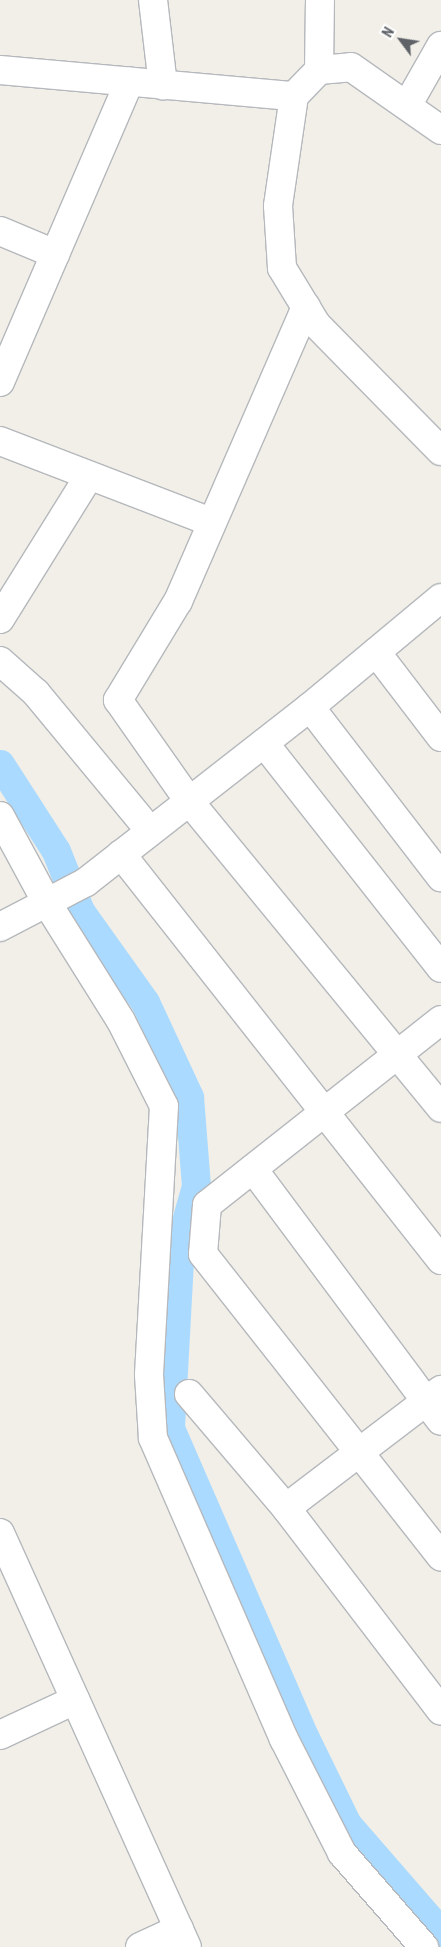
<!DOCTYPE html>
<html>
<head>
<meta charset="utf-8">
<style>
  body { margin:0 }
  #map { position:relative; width:441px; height:1947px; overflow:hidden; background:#f1efe8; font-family:"Roboto Condensed",sans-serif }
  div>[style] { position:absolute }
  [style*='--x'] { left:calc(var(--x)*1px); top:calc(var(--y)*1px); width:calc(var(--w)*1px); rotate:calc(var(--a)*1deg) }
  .canal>* { height:29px; margin:-14.5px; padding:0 14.5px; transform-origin:14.5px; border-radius:14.5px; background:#aadaff }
  .roads { filter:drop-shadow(1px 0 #b5b8bc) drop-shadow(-1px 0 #b5b8bc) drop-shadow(0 1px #b5b8bc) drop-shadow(0 -1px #b5b8bc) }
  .minor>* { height:28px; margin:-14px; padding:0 14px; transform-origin:14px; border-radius:14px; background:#fff }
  span { translate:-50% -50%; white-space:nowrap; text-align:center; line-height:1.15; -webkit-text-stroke:4px #fff; paint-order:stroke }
  .north { position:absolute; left:376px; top:15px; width:50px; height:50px; -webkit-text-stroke:4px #fff; paint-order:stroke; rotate:301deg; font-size:14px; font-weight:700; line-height:20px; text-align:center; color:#5f6368 }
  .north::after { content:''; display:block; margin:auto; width:18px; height:22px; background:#5f6368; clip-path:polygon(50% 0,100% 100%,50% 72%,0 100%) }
</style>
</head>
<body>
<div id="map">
  <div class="canal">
    <div style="--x:0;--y:764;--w:103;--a:57.2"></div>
    <div style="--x:56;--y:851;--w:65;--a:68.2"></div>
    <div style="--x:80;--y:911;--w:112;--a:54.5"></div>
    <div style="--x:145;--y:1002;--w:105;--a:65.1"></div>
    <div style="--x:189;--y:1097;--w:89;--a:85.5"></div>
    <div style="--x:196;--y:1186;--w:58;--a:105.9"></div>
    <div style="--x:180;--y:1242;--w:186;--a:93.1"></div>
    <div style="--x:170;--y:1428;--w:338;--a:66.5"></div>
    <div style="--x:305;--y:1738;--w:96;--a:64"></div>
    <div style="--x:347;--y:1824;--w:143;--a:49"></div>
  </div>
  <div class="roads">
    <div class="minor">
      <div style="--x:153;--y:0;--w:86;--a:83.3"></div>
      <div style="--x:0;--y:70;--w:295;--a:5.1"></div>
      <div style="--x:294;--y:96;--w:36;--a:-46"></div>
      <div style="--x:319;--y:70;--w:32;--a:-5"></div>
      <div style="--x:351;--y:67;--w:110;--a:35"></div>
      <div style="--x:319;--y:70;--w:70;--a:-89.2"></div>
      <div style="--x:294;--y:96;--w:111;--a:98.3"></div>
      <div style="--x:278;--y:206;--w:62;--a:86.3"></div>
      <div style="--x:282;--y:268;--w:66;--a:58.7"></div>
      <div style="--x:316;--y:324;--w:178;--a:45.5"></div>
      <div style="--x:408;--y:104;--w:67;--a:-60.4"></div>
      <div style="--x:0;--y:231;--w:60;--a:22.7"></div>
      <div style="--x:306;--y:307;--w:321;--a:113.5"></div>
      <div style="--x:178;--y:601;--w:116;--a:121.2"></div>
      <div style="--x:118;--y:700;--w:123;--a:54.9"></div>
      <div style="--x:189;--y:801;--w:397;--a:50.6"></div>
      <div style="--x:0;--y:382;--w:327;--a:-66.7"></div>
      <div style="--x:0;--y:441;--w:226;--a:21"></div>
      <div style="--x:0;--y:619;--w:168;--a:-58.1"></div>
      <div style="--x:376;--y:652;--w:107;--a:52.6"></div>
      <div style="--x:0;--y:661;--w:48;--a:41.6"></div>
      <div style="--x:36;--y:693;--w:179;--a:50.4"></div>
      <div style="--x:310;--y:707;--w:215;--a:52.4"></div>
      <div style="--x:264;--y:743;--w:286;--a:51.8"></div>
      <div style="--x:0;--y:816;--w:99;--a:61.6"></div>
      <div style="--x:47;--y:903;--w:139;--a:57.9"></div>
      <div style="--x:121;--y:1021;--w:95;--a:63.2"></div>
      <div style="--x:164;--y:1106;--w:269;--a:93.2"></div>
      <div style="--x:149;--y:1375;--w:63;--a:86.4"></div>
      <div style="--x:153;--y:1438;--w:328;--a:66.5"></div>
      <div style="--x:284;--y:1739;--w:128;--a:63"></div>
      <div style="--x:342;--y:1853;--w:125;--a:48.9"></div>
      <div style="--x:121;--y:854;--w:517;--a:51.76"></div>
      <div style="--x:0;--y:927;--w:97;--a:-27.6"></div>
      <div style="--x:86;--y:882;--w:284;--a:-38"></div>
      <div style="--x:310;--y:707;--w:170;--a:-39.8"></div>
      <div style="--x:441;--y:1020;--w:298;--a:141.7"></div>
      <div style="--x:207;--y:1205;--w:49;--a:94.7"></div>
      <div style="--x:203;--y:1254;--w:385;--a:51.8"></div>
      <div style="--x:253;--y:1169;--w:314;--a:53.3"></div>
      <div style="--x:189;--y:1394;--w:150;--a:49.6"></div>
      <div style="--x:286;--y:1508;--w:255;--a:52.6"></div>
      <div style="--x:286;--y:1508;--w:195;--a:-37.3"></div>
      <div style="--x:0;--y:1533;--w:454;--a:65.7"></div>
      <div style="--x:0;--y:1735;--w:83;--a:-25"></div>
      <div style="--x:140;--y:1947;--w:43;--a:-24.8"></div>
    </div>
  </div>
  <div class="north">N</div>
</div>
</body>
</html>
